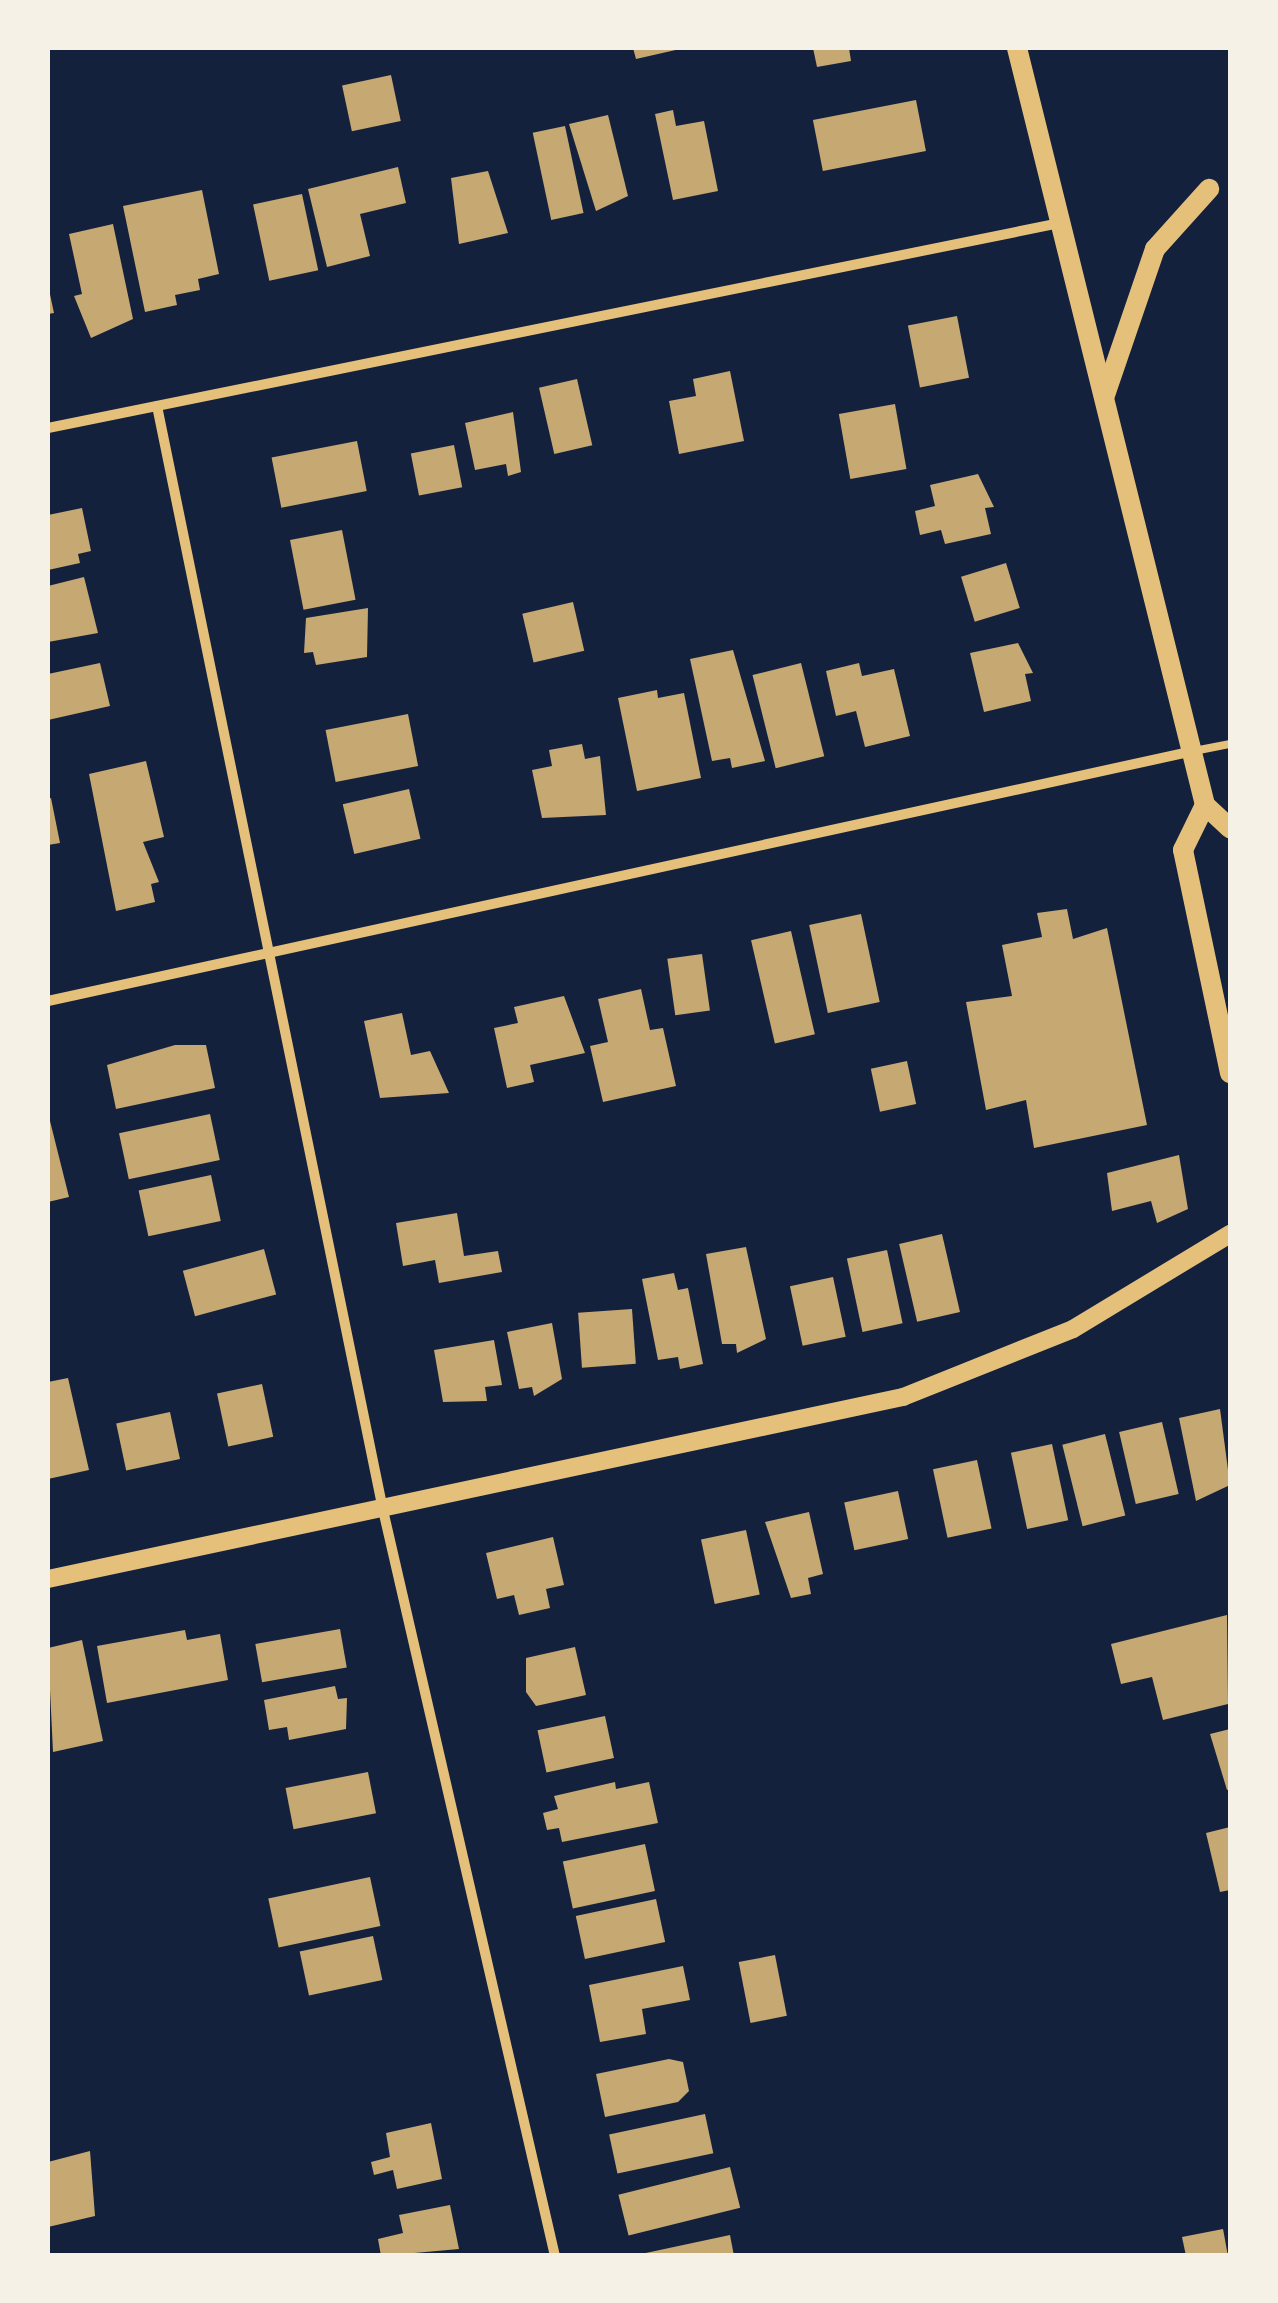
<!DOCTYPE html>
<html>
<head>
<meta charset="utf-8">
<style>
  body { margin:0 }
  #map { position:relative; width:1278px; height:2303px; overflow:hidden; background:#14213d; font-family:"Exo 2",sans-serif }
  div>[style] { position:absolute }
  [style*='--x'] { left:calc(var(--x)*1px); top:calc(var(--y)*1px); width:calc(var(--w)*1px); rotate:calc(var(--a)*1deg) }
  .building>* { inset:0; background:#c6a872; transform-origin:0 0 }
  .service>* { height:8px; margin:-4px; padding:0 4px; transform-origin:4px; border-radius:4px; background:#e5c07b }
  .minor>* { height:10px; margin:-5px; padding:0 5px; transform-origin:5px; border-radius:5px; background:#e5c07b }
  .tertiary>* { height:18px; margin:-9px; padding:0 9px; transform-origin:9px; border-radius:9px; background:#e5c07b }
  .secondary>* { height:20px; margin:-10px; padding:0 10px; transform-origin:10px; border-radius:10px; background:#e5c07b }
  span { translate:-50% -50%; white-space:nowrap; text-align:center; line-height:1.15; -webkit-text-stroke:10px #f6f1e7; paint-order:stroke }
  .frame { position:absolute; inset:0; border:50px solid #f6f1e7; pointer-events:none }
</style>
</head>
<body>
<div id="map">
  <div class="building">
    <div style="clip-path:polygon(633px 48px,680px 48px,680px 49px,636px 59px)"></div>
    <div style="clip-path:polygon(813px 48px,849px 48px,851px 61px,817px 67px)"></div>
    <div style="left:391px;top:75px;width:47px;height:50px;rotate:78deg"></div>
    <div style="left:916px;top:100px;width:52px;height:105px;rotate:79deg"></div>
    <div style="clip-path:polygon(673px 110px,676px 126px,704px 121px,718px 191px,673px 200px,655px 114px)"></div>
    <div style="clip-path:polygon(608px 115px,628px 196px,596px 211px,569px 124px)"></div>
    <div style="left:565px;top:126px;width:89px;height:33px;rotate:78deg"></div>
    <div style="clip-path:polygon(398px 167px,406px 203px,360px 214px,370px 256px,327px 267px,308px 189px)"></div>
    <div style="clip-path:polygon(488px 171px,508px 233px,459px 244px,451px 178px)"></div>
    <div style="clip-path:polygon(202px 190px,219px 274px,198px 279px,200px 290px,175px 295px,177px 305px,145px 312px,123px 206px)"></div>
    <div style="left:302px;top:194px;width:78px;height:50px;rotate:78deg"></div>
    <div style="clip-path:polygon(113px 224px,133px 319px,91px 338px,74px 296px,82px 294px,69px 234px)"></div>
    <div style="clip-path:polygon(48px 285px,54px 313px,48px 314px)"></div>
    <div style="left:957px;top:316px;width:63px;height:50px;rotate:79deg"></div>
    <div style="clip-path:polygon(730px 371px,744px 441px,679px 454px,669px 401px,696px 396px,693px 379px)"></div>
    <div style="left:577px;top:379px;width:68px;height:39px;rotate:77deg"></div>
    <div style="left:895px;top:404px;width:66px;height:57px;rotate:80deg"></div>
    <div style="clip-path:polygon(513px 412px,521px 472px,508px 476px,506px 464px,475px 470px,465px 423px)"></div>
    <div style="left:357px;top:441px;width:51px;height:87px;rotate:79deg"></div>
    <div style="left:454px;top:445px;width:43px;height:44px;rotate:79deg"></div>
    <div style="clip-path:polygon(978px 474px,994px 507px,985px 508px,991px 534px,945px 544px,941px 530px,920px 535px,915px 511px,935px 506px,930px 485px)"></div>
    <div style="clip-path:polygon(82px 508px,91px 551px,78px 554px,80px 563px,48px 570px,48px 515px)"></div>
    <div style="left:342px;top:530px;width:71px;height:53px;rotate:79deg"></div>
    <div style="left:1006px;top:563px;width:47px;height:47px;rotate:73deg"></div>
    <div style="clip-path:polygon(84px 577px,98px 633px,48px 642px,48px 586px)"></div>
    <div style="left:573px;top:602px;width:50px;height:52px;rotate:77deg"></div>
    <div style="clip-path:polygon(368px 608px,367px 657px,316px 665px,313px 652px,304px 653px,306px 618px)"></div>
    <div style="clip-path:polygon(1018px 643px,1033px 673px,1025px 674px,1031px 701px,984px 712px,970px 653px)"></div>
    <div style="clip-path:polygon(733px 650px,765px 761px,732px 768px,730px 758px,712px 761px,690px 659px)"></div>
    <div style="clip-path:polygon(100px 663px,110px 706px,48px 720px,48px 674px)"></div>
    <div style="left:801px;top:663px;width:96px;height:50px;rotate:76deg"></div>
    <div style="clip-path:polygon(859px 663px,862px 676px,894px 669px,910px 736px,865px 747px,856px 711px,836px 716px,826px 671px)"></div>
    <div style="clip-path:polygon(657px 690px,658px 698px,684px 693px,701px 778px,637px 791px,618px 698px)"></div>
    <div style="left:408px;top:714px;width:53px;height:84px;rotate:79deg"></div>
    <div style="clip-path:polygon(582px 744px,585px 759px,600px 756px,606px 815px,542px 818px,532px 770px,552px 766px,549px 750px)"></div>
    <div style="clip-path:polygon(146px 761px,164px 837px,143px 842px,159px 882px,151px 884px,155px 902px,116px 911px,89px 774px)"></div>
    <div style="left:409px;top:789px;width:51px;height:68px;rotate:77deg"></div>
    <div style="clip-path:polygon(51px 798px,60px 843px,48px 845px,48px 799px)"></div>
    <div style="clip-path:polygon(1067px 909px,1073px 939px,1107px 928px,1147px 1125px,1034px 1148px,1026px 1100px,986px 1110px,966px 1002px,1012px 996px,1002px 945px,1042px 937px,1037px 913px)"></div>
    <div style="left:861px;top:914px;width:90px;height:53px;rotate:78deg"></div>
    <div style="left:791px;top:931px;width:106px;height:41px;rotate:77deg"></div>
    <div style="left:702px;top:954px;width:57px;height:35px;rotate:82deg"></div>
    <div style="clip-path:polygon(641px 989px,650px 1030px,663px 1028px,676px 1086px,603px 1102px,590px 1046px,608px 1042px,598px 999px)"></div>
    <div style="clip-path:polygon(564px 996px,585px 1053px,530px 1065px,534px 1082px,507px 1088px,494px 1028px,518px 1023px,514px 1007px)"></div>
    <div style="clip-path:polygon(402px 1013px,411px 1055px,430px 1051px,449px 1093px,380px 1098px,364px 1021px)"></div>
    <div style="clip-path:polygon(175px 1045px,206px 1045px,215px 1088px,116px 1109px,107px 1065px)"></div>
    <div style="left:907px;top:1061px;width:44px;height:37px;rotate:78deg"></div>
    <div style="clip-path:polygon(48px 1113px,69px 1197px,48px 1202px)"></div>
    <div style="left:210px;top:1114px;width:47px;height:93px;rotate:78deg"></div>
    <div style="clip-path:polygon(1179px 1155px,1188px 1209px,1157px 1223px,1151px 1201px,1112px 1211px,1107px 1173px)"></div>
    <div style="left:211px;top:1175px;width:47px;height:74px;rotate:78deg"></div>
    <div style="clip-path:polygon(457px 1213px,464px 1256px,498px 1251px,502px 1272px,439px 1283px,435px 1260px,403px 1266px,396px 1223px)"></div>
    <div style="left:942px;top:1234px;width:80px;height:44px;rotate:77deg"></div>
    <div style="clip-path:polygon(746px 1247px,766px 1339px,737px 1353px,736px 1344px,722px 1344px,706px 1254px)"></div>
    <div style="left:264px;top:1249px;width:47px;height:84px;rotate:75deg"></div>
    <div style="left:887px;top:1250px;width:75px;height:41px;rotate:78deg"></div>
    <div style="clip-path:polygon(674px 1273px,678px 1290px,688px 1288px,703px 1364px,680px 1369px,678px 1357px,658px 1360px,642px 1279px)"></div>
    <div style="left:833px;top:1277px;width:61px;height:44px;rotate:78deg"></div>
    <div style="left:632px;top:1309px;width:55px;height:54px;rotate:86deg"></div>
    <div style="clip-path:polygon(552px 1323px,562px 1379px,534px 1396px,532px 1387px,519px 1389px,507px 1332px)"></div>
    <div style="clip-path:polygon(494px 1340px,502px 1385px,485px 1387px,487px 1401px,443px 1402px,434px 1350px)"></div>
    <div style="clip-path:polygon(68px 1378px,89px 1470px,48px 1479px,48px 1382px)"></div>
    <div style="left:262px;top:1384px;width:54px;height:46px;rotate:78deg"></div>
    <div style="clip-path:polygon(1220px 1409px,1230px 1485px,1196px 1501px,1179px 1418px)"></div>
    <div style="left:170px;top:1412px;width:48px;height:55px;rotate:78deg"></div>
    <div style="left:1162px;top:1422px;width:74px;height:44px;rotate:77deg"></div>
    <div style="left:1105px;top:1434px;width:84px;height:44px;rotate:76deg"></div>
    <div style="left:1052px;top:1444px;width:78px;height:42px;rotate:78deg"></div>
    <div style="left:977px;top:1460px;width:70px;height:45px;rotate:78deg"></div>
    <div style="left:898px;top:1491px;width:49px;height:55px;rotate:78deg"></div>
    <div style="clip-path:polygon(809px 1512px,823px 1574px,808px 1578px,811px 1594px,791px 1598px,765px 1522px)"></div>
    <div style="left:746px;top:1530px;width:66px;height:46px;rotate:78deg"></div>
    <div style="clip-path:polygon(553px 1537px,564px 1585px,546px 1589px,550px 1608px,519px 1615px,514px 1595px,497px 1599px,486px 1553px)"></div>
    <div style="clip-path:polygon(1227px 1615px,1228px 1704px,1163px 1720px,1152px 1677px,1121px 1684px,1111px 1644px)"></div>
    <div style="left:340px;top:1629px;width:39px;height:86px;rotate:80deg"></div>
    <div style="clip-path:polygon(185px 1630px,187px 1640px,220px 1634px,228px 1680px,107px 1703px,97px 1646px)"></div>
    <div style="clip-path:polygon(82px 1640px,103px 1741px,53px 1752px,48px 1648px)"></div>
    <div style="clip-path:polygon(575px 1647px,586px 1695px,536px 1706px,526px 1692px,526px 1658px)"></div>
    <div style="clip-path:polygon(335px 1686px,338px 1699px,347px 1698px,346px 1729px,289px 1740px,287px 1727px,269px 1730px,264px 1700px)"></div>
    <div style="left:605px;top:1716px;width:43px;height:69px;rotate:78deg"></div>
    <div style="clip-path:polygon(1230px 1729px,1230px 1789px,1227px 1790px,1210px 1734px)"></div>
    <div style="left:368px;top:1772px;width:42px;height:84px;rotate:79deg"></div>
    <div style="clip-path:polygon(615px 1782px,616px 1789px,649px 1782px,658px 1823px,562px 1842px,559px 1828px,547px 1830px,543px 1813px,558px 1809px,554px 1796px)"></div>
    <div style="clip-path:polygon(1230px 1827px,1230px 1890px,1220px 1892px,1206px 1833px)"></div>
    <div style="left:645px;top:1844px;width:48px;height:84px;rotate:78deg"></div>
    <div style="left:370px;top:1877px;width:50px;height:104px;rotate:78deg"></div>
    <div style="left:656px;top:1899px;width:44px;height:82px;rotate:78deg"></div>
    <div style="left:373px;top:1936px;width:45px;height:75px;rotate:78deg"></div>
    <div style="left:775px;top:1955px;width:62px;height:37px;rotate:79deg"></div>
    <div style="clip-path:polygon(683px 1966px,690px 2000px,642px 2009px,646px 2034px,600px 2042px,589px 1985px)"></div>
    <div style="clip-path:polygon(669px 2059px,683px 2062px,689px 2091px,678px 2102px,605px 2117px,596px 2074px)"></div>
    <div style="left:705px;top:2114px;width:40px;height:98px;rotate:78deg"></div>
    <div style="clip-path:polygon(431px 2123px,442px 2179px,397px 2189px,393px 2170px,374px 2175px,371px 2162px,390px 2157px,386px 2133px)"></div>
    <div style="clip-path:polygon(90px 2151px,95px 2216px,48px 2227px,48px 2162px)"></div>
    <div style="left:730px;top:2167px;width:42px;height:115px;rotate:76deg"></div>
    <div style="clip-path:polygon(450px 2205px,459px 2249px,381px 2256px,378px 2239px,403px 2233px,399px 2215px)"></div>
    <div style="clip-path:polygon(1223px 2229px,1228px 2256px,1186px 2256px,1182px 2237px)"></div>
    <div style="clip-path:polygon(730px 2235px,734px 2256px,641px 2256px,641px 2254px)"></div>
  </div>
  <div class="service">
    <div style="--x:1194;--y:751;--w:37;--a:-11"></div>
  </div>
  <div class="minor">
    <div style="--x:157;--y:406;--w:1127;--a:78.43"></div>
    <div style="--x:383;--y:1510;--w:766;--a:77.02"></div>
    <div style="--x:48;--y:428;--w:1033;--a:-11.45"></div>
    <div style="--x:48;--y:1001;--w:1173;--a:-12.31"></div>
  </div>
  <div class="tertiary">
    <div style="--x:48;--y:1579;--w:874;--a:-12.02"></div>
    <div style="--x:903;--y:1397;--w:183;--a:-21.8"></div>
    <div style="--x:1073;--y:1329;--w:184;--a:-31.2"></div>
  </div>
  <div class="secondary">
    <div style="--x:1017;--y:48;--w:780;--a:76.05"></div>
    <div style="--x:1205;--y:805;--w:34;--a:43"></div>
    <div style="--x:1105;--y:395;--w:154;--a:-71.1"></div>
    <div style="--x:1155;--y:249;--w:81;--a:-48"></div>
    <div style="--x:1205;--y:805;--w:50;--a:116.1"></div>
    <div style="--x:1183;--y:850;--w:228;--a:78.1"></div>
  </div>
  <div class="frame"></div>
</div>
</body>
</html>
